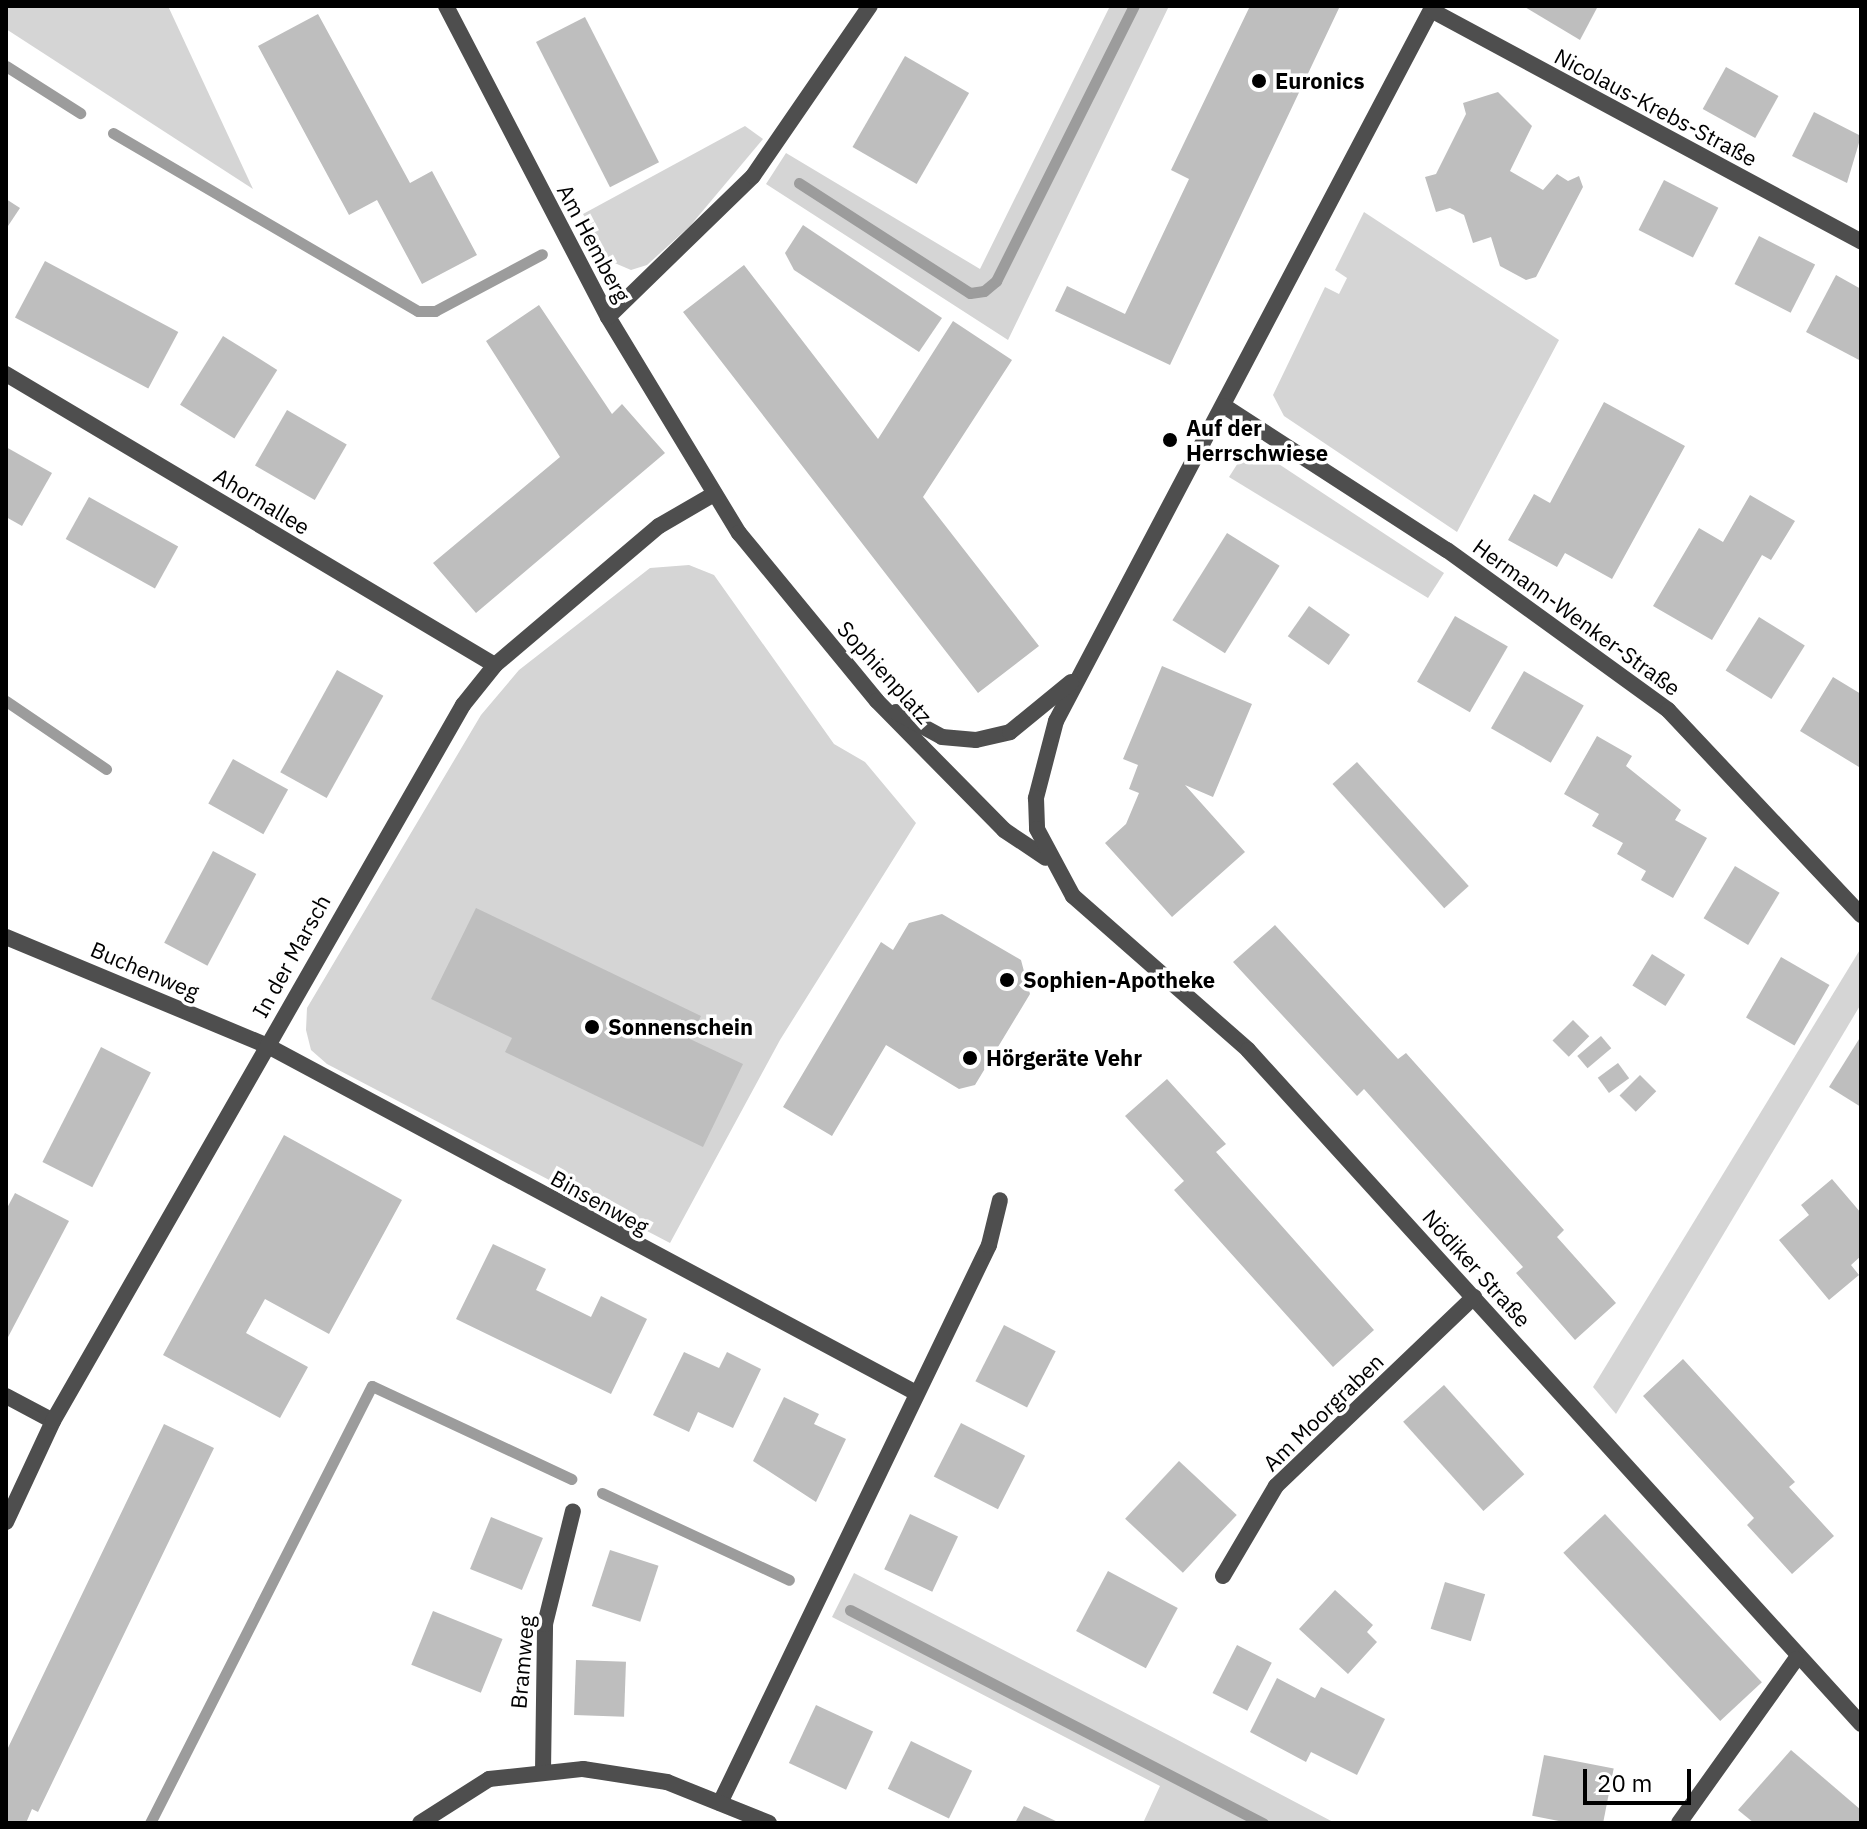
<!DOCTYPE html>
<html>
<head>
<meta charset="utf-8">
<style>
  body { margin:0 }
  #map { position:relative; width:1867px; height:1829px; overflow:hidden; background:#fff; font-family:"IBM Plex Sans",sans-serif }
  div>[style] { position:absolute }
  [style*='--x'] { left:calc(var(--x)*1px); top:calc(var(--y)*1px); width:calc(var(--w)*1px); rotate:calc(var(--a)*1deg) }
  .green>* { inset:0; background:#d5d5d5 }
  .stream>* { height:11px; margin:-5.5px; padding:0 5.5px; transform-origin:5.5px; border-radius:5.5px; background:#9c9c9c }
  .building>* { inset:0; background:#bebebe; transform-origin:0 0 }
  .minor>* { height:16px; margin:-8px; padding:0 8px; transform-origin:8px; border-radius:8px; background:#4e4e4e }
  .dots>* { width:22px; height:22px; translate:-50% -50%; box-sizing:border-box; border:4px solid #fff; border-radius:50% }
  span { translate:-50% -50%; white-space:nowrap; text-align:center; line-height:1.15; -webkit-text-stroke:7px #fff; paint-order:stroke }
  .poi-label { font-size:22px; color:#000; font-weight:700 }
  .left { translate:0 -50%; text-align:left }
  .street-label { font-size:22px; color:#000 }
  .frame { position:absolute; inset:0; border:8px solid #000; pointer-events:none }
  .scale { position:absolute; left:1583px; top:1769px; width:108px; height:36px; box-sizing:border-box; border:4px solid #000; border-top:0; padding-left:10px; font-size:24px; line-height:28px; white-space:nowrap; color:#000; -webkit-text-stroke:6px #fff; paint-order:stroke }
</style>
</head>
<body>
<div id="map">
  <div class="green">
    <div style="clip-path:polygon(6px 6px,168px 6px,253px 189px,6px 29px)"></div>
    <div style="clip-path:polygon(1110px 6px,1169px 6px,1008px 340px,766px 184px,786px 153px,980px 269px)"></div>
    <div style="clip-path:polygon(745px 126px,763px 139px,690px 226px,647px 265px,631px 270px,610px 261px,583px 214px)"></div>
    <div style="clip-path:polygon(1364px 212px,1559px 340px,1457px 532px,1284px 416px,1273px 395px,1325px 287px,1339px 294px,1347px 278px,1335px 270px)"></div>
    <div style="clip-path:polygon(1243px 455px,1268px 457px,1444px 573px,1428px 598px,1229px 477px)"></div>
    <div style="clip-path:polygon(689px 565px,714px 575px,834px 744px,865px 762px,916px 823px,780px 1040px,670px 1243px,327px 1064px,311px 1050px,306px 1030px,307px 1008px,481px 715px,519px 670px,650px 568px)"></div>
    <div style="clip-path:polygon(1861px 948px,1861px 1004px,1616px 1414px,1593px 1387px)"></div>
    <div style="clip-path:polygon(854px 1573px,1174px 1738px,1335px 1823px,1143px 1823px,1160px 1786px,832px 1617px)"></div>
  </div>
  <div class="stream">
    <div style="--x:6;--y:66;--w:88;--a:32.4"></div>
    <div style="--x:113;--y:133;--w:353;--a:30.3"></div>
    <div style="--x:418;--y:311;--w:17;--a:0"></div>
    <div style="--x:435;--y:311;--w:121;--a:-28"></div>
    <div style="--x:799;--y:183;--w:203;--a:32.8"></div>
    <div style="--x:970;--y:293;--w:14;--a:-8"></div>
    <div style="--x:984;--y:291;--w:16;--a:-40"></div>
    <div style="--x:996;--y:281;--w:308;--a:-63.4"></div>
    <div style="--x:6;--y:701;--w:121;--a:34.2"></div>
    <div style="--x:602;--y:1493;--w:206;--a:24.9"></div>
    <div style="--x:850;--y:1610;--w:465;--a:27.3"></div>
    <div style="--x:150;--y:1823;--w:490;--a:-63.1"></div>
    <div style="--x:372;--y:1386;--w:220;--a:25"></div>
  </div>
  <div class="building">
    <div style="clip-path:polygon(1250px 6px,1340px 6px,1170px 365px,1055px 311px,1067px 286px,1125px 314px,1189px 179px,1171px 170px)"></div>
    <div style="clip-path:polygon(1523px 6px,1598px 6px,1580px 40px)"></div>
    <div style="clip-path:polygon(318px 14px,410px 183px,432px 171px,477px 255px,422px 284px,377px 200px,349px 215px,258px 46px)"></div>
    <div style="left:585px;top:17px;width:163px;height:55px;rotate:63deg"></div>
    <div style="left:905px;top:56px;width:74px;height:105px;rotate:30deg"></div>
    <div style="left:1726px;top:67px;width:60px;height:48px;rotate:29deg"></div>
    <div style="clip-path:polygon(1498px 92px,1532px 126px,1510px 171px,1543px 190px,1557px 174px,1568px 181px,1579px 176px,1583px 187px,1536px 277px,1526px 280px,1500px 266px,1491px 237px,1473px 243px,1464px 215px,1450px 208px,1436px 212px,1425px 177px,1436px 174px,1466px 114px,1463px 103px)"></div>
    <div style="clip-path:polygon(1814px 112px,1861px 136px,1847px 183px,1792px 156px)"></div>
    <div style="left:1664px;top:180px;width:61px;height:56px;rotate:27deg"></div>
    <div style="clip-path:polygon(6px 199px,20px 208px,6px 229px)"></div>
    <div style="clip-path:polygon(803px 225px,942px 318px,919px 352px,794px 270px,785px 253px)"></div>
    <div style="left:1759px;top:236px;width:63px;height:54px;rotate:27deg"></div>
    <div style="left:45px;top:261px;width:151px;height:64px;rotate:28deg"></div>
    <div style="clip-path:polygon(744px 265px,878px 439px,953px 321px,1012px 360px,923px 497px,1039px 646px,978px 693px,683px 312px)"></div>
    <div style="clip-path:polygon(1836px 275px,1861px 289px,1861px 361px,1806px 332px)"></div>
    <div style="clip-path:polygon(539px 305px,612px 414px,622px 404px,665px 453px,476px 613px,433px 563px,560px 457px,486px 341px)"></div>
    <div style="left:223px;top:336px;width:64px;height:81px;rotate:32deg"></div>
    <div style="clip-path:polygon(1604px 402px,1685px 446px,1612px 579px,1565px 553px,1557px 567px,1508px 540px,1534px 494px,1550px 503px)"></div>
    <div style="left:287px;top:410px;width:69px;height:64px;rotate:30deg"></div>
    <div style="clip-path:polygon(6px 447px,52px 473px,22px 526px,6px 517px)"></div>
    <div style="clip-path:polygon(1750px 495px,1795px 521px,1771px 560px,1762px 555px,1712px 640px,1653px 606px,1699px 528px,1723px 542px)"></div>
    <div style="left:89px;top:497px;width:102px;height:48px;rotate:29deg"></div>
    <div style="left:1227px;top:533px;width:62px;height:103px;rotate:32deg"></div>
    <div style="left:1309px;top:606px;width:50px;height:37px;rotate:35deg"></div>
    <div style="left:1455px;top:616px;width:61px;height:76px;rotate:30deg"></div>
    <div style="left:1759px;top:617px;width:54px;height:63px;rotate:32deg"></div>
    <div style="clip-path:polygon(1162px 666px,1252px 704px,1213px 797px,1185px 785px,1245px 852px,1172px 917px,1105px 843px,1126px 824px,1139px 793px,1129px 789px,1138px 765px,1123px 759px)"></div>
    <div style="left:337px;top:670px;width:53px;height:117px;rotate:29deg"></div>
    <div style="left:1524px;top:671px;width:69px;height:66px;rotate:30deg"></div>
    <div style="clip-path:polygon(1833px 677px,1861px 694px,1861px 776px,1859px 767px,1800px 731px)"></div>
    <div style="clip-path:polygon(1597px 736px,1632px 756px,1626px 766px,1681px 810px,1675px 820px,1707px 838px,1673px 898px,1641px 880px,1646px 871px,1617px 854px,1623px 843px,1592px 826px,1599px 814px,1564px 794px)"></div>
    <div style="left:233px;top:759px;width:63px;height:51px;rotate:29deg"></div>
    <div style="left:1357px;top:762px;width:167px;height:33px;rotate:48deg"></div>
    <div style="left:213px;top:851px;width:49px;height:104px;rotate:28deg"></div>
    <div style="left:1735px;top:866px;width:52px;height:61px;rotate:31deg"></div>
    <div style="clip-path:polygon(476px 908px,701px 1016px,690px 1039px,743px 1064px,703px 1147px,505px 1052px,512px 1038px,431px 999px)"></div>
    <div style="clip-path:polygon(942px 914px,1021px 960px,1030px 994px,975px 1085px,959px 1089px,886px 1045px,832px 1136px,783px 1107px,881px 942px,893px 950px,909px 923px)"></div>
    <div style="clip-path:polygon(1275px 925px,1398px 1059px,1406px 1053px,1564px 1230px,1557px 1237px,1616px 1303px,1575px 1340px,1516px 1273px,1523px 1267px,1364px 1089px,1357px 1096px,1233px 962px)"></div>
    <div style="left:1652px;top:954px;width:39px;height:37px;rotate:32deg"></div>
    <div style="left:1781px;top:957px;width:56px;height:70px;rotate:30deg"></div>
    <div style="left:1573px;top:1020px;width:23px;height:29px;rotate:45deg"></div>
    <div style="left:1601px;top:1036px;width:16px;height:31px;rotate:50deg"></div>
    <div style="clip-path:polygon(1861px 1036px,1861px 1107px,1829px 1087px)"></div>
    <div style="left:101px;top:1047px;width:56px;height:129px;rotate:27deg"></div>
    <div style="left:1618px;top:1063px;width:19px;height:25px;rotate:54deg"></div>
    <div style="left:1640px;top:1075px;width:23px;height:29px;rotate:45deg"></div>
    <div style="clip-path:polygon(1167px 1079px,1226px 1144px,1216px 1152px,1374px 1330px,1333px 1367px,1174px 1190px,1184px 1181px,1125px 1116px)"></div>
    <div style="clip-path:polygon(284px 1135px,402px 1200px,329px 1334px,265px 1299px,246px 1333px,308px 1367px,280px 1418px,163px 1355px)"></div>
    <div style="clip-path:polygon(1832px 1179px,1861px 1213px,1861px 1256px,1851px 1265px,1859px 1275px,1829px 1300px,1779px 1240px,1809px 1215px,1801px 1205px)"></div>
    <div style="clip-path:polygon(15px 1193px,69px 1221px,6px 1341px,6px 1210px)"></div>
    <div style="clip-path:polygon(493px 1244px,546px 1269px,536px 1290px,591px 1317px,601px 1296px,647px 1319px,611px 1394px,456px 1319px)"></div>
    <div style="left:1004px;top:1325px;width:58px;height:63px;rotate:27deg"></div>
    <div style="clip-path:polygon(684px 1352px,719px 1368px,727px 1352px,761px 1369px,733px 1428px,698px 1412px,689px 1432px,653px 1415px)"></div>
    <div style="clip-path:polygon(1683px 1359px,1795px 1482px,1789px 1487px,1834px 1536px,1792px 1574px,1747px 1525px,1754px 1518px,1643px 1396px)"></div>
    <div style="left:1444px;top:1385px;width:120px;height:55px;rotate:48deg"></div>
    <div style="clip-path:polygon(784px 1397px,819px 1414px,814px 1424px,846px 1439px,816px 1502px,753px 1461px)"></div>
    <div style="left:961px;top:1423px;width:72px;height:60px;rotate:27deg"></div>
    <div style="clip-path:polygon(164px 1424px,214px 1448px,38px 1812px,32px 1809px,26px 1823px,6px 1823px,6px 1752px)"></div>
    <div style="left:1179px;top:1461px;width:79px;height:79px;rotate:43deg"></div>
    <div style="left:910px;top:1514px;width:53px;height:61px;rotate:25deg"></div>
    <div style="left:1605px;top:1514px;width:230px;height:57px;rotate:47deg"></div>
    <div style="left:491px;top:1517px;width:56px;height:56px;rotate:22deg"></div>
    <div style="left:610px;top:1550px;width:51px;height:59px;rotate:18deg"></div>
    <div style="left:1108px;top:1571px;width:79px;height:68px;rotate:28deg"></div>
    <div style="left:1445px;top:1582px;width:42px;height:49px;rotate:17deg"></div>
    <div style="clip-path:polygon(1335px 1590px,1373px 1625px,1367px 1632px,1377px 1642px,1348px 1674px,1299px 1629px)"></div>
    <div style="left:433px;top:1611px;width:75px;height:58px;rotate:22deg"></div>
    <div style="left:1237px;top:1645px;width:39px;height:54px;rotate:27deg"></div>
    <div style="left:576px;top:1660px;width:50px;height:55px;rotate:2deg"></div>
    <div style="clip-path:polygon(1277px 1678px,1315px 1698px,1321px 1687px,1385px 1719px,1357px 1775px,1311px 1752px,1306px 1762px,1250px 1732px)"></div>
    <div style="left:816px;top:1705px;width:63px;height:64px;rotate:25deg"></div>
    <div style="left:911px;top:1741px;width:68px;height:53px;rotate:26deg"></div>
    <div style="clip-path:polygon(1791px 1750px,1861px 1810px,1861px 1823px,1754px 1823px,1738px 1810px)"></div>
    <div style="left:1544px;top:1755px;width:71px;height:62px;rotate:11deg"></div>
    <div style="clip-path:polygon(1024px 1806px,1060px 1823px,1015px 1823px)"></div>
  </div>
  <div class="minor">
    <div style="--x:446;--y:6;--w:351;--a:62.5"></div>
    <div style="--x:608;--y:317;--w:253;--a:58.8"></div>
    <div style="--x:739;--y:533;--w:217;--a:50.6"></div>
    <div style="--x:877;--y:701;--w:181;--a:45.4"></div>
    <div style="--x:1004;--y:830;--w:50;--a:33.7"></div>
    <div style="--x:1433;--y:6;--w:808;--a:117.8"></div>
    <div style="--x:1056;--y:721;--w:80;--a:104.6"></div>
    <div style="--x:1036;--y:798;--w:31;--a:88"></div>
    <div style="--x:1037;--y:829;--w:76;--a:61.8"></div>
    <div style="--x:1073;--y:896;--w:233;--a:41.3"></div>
    <div style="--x:1248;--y:1050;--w:911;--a:47.71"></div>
    <div style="--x:1431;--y:10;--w:489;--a:28.3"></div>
    <div style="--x:608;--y:317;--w:202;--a:-44.2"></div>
    <div style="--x:753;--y:176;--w:206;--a:-55.5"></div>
    <div style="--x:6;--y:374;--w:569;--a:30.76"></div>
    <div style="--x:1224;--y:406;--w:265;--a:32.9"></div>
    <div style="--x:1447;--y:550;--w:273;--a:35.9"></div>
    <div style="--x:1668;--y:710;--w:282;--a:46.7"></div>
    <div style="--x:896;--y:712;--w:52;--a:28.5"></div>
    <div style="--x:942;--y:737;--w:34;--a:5"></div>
    <div style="--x:976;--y:740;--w:35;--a:-13"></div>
    <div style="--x:1010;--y:732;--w:79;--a:-39.3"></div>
    <div style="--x:6;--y:937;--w:282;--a:22.6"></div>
    <div style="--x:266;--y:1045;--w:737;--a:28.16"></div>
    <div style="--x:6;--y:1396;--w:53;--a:28"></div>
    <div style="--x:6;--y:1522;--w:111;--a:-65"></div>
    <div style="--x:53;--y:1421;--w:825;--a:-60.2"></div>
    <div style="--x:463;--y:705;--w:51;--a:-51.3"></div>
    <div style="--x:495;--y:665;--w:215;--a:-40.3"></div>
    <div style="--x:659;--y:526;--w:64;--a:-30.2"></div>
    <div style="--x:1223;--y:1576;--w:104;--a:-59.5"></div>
    <div style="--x:1276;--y:1486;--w:274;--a:-43.7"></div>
    <div style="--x:543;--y:1772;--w:148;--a:-89.2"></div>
    <div style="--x:545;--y:1624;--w:116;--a:-76.1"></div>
    <div style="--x:720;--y:1803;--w:619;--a:-64.26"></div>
    <div style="--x:989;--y:1245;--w:46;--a:-76.3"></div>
    <div style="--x:420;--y:1823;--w:82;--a:-32.5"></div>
    <div style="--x:489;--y:1779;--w:95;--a:-6.1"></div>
    <div style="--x:583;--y:1769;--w:85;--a:8.8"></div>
    <div style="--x:667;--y:1782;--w:110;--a:21.9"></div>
    <div style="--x:1679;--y:1823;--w:201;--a:-54.5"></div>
  </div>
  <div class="dots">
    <div style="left:1259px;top:81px;background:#000"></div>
    <div style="left:1170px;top:440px;background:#000"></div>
    <div style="left:1007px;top:980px;background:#000"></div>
    <div style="left:592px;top:1027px;background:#000"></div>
    <div style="left:970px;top:1058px;background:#000"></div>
  </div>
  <div class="poi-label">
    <span class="left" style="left:1275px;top:81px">Euronics</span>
    <span class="left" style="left:1186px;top:440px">Auf der<br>Herrschwiese</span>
    <span class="left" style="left:1023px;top:980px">Sophien-Apotheke</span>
    <span class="left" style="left:608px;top:1027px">Sonnenschein</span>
    <span class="left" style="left:986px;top:1058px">Hörgeräte Vehr</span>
  </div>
  <div class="street-label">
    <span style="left:1656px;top:107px;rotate:28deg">Nicolaus-Krebs-Straße</span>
    <span style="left:594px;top:243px;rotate:62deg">Am Hemberg</span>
    <span style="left:262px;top:501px;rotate:31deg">Ahornallee</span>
    <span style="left:1577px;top:617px;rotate:36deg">Hermann-Wenker-Straße</span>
    <span style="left:885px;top:672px;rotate:48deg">Sophienplatz</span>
    <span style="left:291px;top:956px;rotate:-61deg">In der Marsch</span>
    <span style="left:145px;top:970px;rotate:23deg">Buchenweg</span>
    <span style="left:600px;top:1202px;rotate:29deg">Binsenweg</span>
    <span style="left:1477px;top:1268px;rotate:48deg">Nödiker Straße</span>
    <span style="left:1323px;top:1412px;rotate:-44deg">Am Moorgraben</span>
    <span style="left:522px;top:1662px;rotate:-85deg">Bramweg</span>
  </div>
  <div class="frame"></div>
  <div class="scale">20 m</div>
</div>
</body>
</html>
